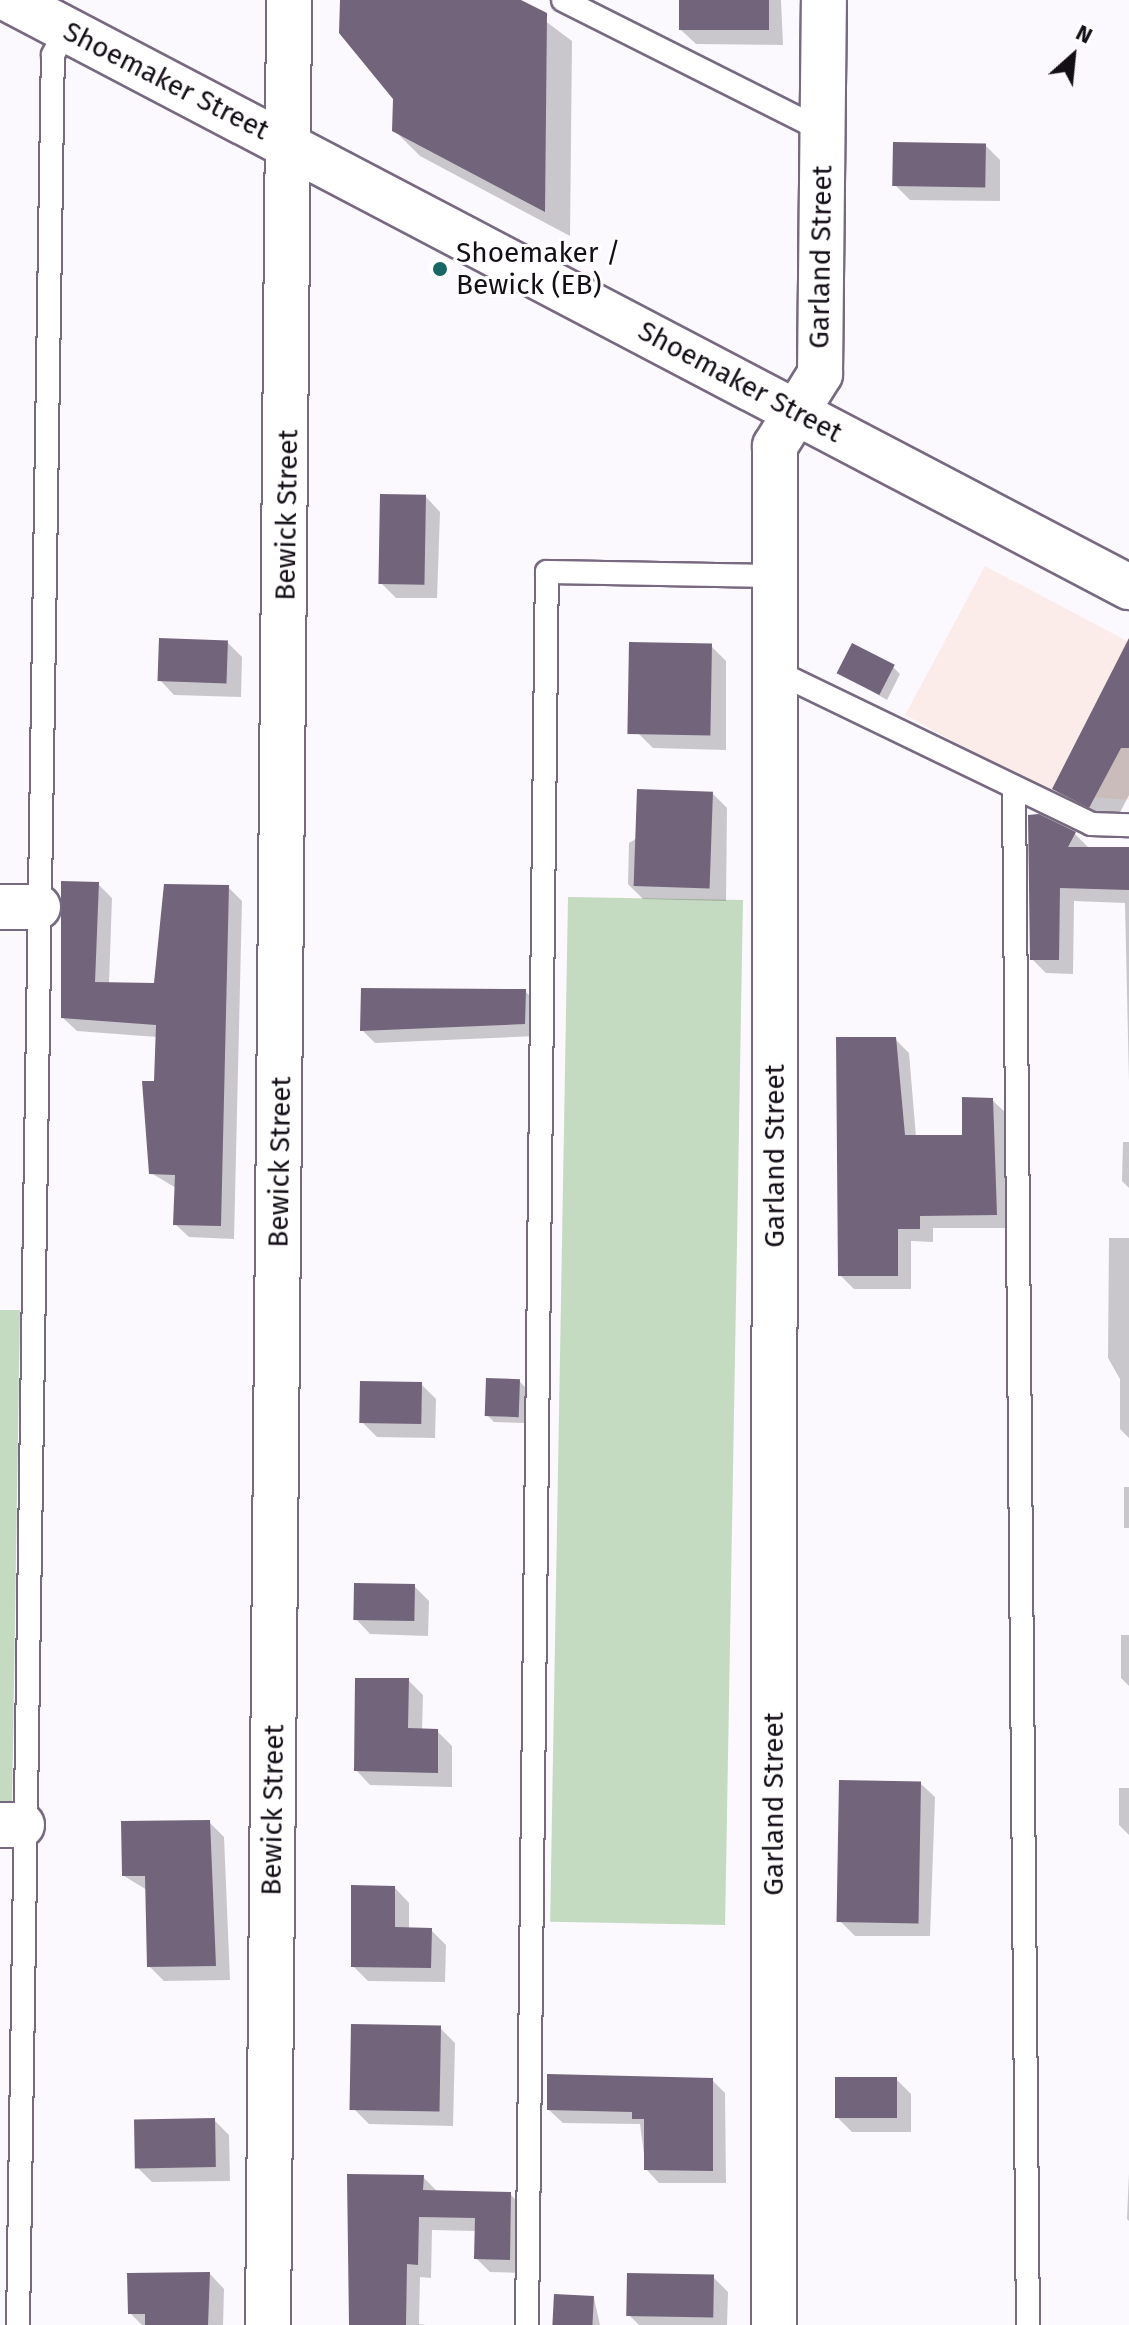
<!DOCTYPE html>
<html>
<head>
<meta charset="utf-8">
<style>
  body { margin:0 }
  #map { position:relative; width:1129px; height:2325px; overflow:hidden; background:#fcf9fe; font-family:"Fira Sans",sans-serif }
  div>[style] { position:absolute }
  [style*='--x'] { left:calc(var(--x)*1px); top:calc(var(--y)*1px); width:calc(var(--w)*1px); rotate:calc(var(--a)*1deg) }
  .commercial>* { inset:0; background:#fcece9 }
  .green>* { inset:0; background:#c5dbc1; transform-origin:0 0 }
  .shadow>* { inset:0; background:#0003; transform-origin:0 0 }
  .building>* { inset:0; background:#72647b; transform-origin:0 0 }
  .roads { filter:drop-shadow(2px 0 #776980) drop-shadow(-2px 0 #776980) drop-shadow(0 2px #776980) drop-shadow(0 -2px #776980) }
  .lane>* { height:22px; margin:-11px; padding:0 11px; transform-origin:11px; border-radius:11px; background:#fff }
  .street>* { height:44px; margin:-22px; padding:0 22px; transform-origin:22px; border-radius:22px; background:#fff }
  .secondary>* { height:44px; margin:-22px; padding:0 22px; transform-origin:22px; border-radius:22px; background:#fff }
  .dots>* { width:22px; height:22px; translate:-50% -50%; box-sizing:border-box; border:4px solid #fff; border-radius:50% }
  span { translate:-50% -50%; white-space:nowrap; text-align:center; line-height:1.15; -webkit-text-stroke:6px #fff; paint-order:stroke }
  .street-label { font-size:28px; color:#140e17 }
  .poi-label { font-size:28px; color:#140e17 }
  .left { translate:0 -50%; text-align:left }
  .north { position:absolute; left:1033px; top:16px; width:80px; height:80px; -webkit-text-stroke:6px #fff; paint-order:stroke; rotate:27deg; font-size:22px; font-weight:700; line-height:32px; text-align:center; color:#140e17 }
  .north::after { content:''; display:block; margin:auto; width:28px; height:36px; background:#140e17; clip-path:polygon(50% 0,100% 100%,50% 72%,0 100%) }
</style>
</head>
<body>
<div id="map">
  <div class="commercial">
    <div style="clip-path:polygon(985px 566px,1129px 642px,1129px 800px,1049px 794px,905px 715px)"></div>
  </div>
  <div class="green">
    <div style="left:568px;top:897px;width:175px;height:1025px;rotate:1deg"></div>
    <div style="clip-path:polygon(0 1310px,20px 1310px,12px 1807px,0 1807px)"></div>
  </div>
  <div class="shadow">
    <div style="clip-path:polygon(342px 0,517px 0,572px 41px,570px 236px,420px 156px,394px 130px,395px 98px)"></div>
    <div style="clip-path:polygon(681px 0,781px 0,783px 45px,696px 44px,681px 30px)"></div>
    <div style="clip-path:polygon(985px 145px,1000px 160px,1000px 201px,910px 200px,895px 185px)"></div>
    <div style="clip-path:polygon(426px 497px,440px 512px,437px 598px,396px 598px,381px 583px)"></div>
    <div style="clip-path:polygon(227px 642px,242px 657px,241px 697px,174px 695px,160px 680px)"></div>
    <div style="clip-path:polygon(1129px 645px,1129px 795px,1112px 828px,1076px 811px,1054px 789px)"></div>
    <div style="clip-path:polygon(711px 646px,726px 661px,726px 750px,653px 748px,638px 733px)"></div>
    <div style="clip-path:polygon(893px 667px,900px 674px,887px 700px,839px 672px)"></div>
    <div style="clip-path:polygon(712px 793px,727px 808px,726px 901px,643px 899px,628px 884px,629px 843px)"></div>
    <div style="clip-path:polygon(1030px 818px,1075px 834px,1090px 849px,1129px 849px,1129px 1082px,1125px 903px,1074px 901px,1073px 974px,1046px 973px,1032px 959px)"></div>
    <div style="clip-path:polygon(98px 884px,112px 898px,109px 984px,156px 985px,228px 887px,242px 901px,234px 1239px,189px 1237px,175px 1224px,176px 1188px,151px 1173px,157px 1037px,77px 1031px,63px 1018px)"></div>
    <div style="clip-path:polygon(525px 991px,538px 1004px,537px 1036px,375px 1043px,362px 1030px)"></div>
    <div style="clip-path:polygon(895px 1039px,909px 1053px,916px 1137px,964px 1137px,992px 1100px,1006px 1113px,1009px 1228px,933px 1228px,933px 1242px,911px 1241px,911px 1289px,854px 1289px,840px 1275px)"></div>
    <div style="clip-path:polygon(1123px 1142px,1129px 1142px,1129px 1188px,1122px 1181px)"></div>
    <div style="clip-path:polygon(1109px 1238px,1129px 1238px,1129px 1438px,1120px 1429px,1120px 1379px,1108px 1358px)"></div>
    <div style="clip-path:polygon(519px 1381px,526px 1388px,525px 1423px,494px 1422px,487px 1415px)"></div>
    <div style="clip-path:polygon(421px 1384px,436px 1399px,435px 1438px,377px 1437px,362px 1422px)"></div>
    <div style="left:1124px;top:1487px;width:5px;height:41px"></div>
    <div style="clip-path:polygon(414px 1586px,429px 1601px,428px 1636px,370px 1634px,356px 1619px)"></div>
    <div style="clip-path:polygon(1121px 1635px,1129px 1635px,1129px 1686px,1121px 1678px)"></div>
    <div style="clip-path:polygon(408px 1680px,423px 1695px,422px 1730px,437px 1731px,452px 1746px,452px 1787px,370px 1785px,356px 1770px)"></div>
    <div style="clip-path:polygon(920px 1783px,935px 1797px,930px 1936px,855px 1936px,840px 1921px)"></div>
    <div style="clip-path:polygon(1119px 1788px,1129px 1788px,1129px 1835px,1119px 1825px)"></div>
    <div style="clip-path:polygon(209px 1822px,224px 1837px,230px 1980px,164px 1981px,149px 1966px,147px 1890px,124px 1876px)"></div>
    <div style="clip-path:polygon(395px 1888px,409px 1903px,409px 1929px,431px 1930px,446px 1945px,445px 1982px,368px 1981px,353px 1966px)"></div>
    <div style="clip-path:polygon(440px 2028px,455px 2043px,453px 2126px,369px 2124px,354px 2109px)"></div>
    <div style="clip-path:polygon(896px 2079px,911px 2094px,911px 2132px,852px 2132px,837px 2117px)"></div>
    <div style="clip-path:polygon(712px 2080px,725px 2093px,726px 2183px,659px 2183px,646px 2169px,640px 2124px,563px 2123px,549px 2110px)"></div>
    <div style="clip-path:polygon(214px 2120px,229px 2135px,230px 2181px,152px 2182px,137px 2167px)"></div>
    <div style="clip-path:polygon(1129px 2173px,1129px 2221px,1127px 2219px)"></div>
    <div style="clip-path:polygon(349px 2176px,423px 2177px,437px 2191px,510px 2194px,524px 2208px,523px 2273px,490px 2272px,476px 2258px,477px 2231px,432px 2230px,431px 2278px,420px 2277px,419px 2324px,426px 2325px,349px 2325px)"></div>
    <div style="clip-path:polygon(210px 2274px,224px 2289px,223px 2325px,142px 2325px,130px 2313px)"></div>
    <div style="clip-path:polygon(713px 2277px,728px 2292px,727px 2325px,639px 2325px,629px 2315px)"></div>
    <div style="clip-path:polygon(594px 2298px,600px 2325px,555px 2325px)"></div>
  </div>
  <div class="building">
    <div style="clip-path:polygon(340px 0,521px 0,547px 13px,545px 212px,392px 131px,393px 99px,339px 33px)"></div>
    <div style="left:679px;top:0;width:90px;height:30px"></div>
    <div style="left:893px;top:142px;width:93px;height:44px;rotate:1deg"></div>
    <div style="left:380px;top:494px;width:46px;height:90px;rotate:1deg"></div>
    <div style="left:159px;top:638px;width:69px;height:43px;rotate:2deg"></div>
    <div style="clip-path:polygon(1129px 638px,1129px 748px,1121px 748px,1089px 808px,1052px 789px)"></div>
    <div style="left:629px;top:642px;width:83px;height:92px;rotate:1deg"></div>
    <div style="left:852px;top:643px;width:48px;height:34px;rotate:27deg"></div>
    <div style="left:637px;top:789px;width:76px;height:97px;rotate:2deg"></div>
    <div style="clip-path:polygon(1039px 814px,1076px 832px,1068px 847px,1129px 847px,1129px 890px,1060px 888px,1059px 960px,1030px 960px,1028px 815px)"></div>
    <div style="clip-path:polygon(61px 881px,99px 882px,95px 982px,154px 983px,164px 884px,229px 885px,221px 1226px,173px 1225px,175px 1175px,149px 1174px,142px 1081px,154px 1081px,156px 1025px,61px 1018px)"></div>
    <div style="clip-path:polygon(361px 988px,526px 989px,525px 1024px,360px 1031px)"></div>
    <div style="clip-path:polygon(836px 1037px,896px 1037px,905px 1135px,962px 1135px,962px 1097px,993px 1098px,997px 1215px,920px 1216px,920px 1229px,898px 1229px,898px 1276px,838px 1276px)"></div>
    <div style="left:486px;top:1378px;width:34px;height:38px;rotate:2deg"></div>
    <div style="left:360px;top:1381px;width:62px;height:42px;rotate:1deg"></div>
    <div style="left:354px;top:1583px;width:61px;height:37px;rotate:1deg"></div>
    <div style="clip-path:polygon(355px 1678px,409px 1678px,408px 1728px,438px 1729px,438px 1773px,354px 1771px)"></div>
    <div style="left:839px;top:1780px;width:82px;height:142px;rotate:1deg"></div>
    <div style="clip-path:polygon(210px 1820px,216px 1966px,147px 1967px,145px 1876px,122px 1876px,121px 1821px)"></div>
    <div style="clip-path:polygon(351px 1885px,395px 1886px,395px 1927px,432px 1928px,431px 1968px,351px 1967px)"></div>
    <div style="left:351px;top:2024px;width:90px;height:86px;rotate:1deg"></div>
    <div style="clip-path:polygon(547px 2074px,713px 2078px,713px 2171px,644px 2170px,644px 2119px,632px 2119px,632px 2112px,547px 2110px)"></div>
    <div style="left:835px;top:2077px;width:62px;height:41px"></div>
    <div style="left:215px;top:2118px;width:49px;height:81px;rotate:89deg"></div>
    <div style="clip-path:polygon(347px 2174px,424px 2175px,423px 2190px,511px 2192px,510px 2260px,474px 2259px,475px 2218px,419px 2217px,418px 2265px,407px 2264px,406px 2325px,349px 2325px)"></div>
    <div style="clip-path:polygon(210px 2272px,208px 2325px,145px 2325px,145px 2314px,128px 2314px,127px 2273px)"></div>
    <div style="left:627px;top:2273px;width:87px;height:43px;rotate:1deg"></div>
    <div style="left:554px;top:2294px;width:40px;height:31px;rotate:3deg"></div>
  </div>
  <div class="roads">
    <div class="lane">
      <div style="--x:563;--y:0;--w:291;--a:26.7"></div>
      <div style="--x:775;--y:671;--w:351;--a:25.8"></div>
      <div style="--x:1091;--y:824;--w:38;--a:2"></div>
      <div style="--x:1014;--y:789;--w:1536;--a:89.48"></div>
      <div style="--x:18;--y:2325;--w:2270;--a:-89.12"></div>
      <div style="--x:53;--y:55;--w:29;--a:-63"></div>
      <div style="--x:527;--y:2325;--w:1753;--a:-89.35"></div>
      <div style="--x:547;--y:572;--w:228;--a:1"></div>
    </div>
    <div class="street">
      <div style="--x:0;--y:907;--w:38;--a:0"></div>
      <div style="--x:0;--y:1825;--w:22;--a:0"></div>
      <div style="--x:268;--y:2325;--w:2325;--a:-89.48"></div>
      <div style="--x:774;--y:2325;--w:1879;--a:-89.97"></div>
      <div style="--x:775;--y:446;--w:85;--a:-58"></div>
      <div style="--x:820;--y:374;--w:374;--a:-89.4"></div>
    </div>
    <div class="secondary">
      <div style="--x:10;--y:0;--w:1264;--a:27.68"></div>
    </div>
  </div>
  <div class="dots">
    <div style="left:440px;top:269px;background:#186666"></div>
  </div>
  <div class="street-label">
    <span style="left:166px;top:81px;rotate:27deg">Shoemaker Street</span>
    <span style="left:821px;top:257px;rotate:-89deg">Garland Street</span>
    <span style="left:740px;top:382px;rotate:28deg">Shoemaker Street</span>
    <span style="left:287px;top:515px;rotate:-89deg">Bewick Street</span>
    <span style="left:775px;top:1156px;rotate:-90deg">Garland Street</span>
    <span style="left:280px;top:1162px;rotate:-89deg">Bewick Street</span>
    <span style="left:774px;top:1804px;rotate:-90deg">Garland Street</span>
    <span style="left:273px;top:1810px;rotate:-89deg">Bewick Street</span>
  </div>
  <div class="poi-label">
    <span class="left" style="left:456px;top:269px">Shoemaker /<br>Bewick (EB)</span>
  </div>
  <div class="north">N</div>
</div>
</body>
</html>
